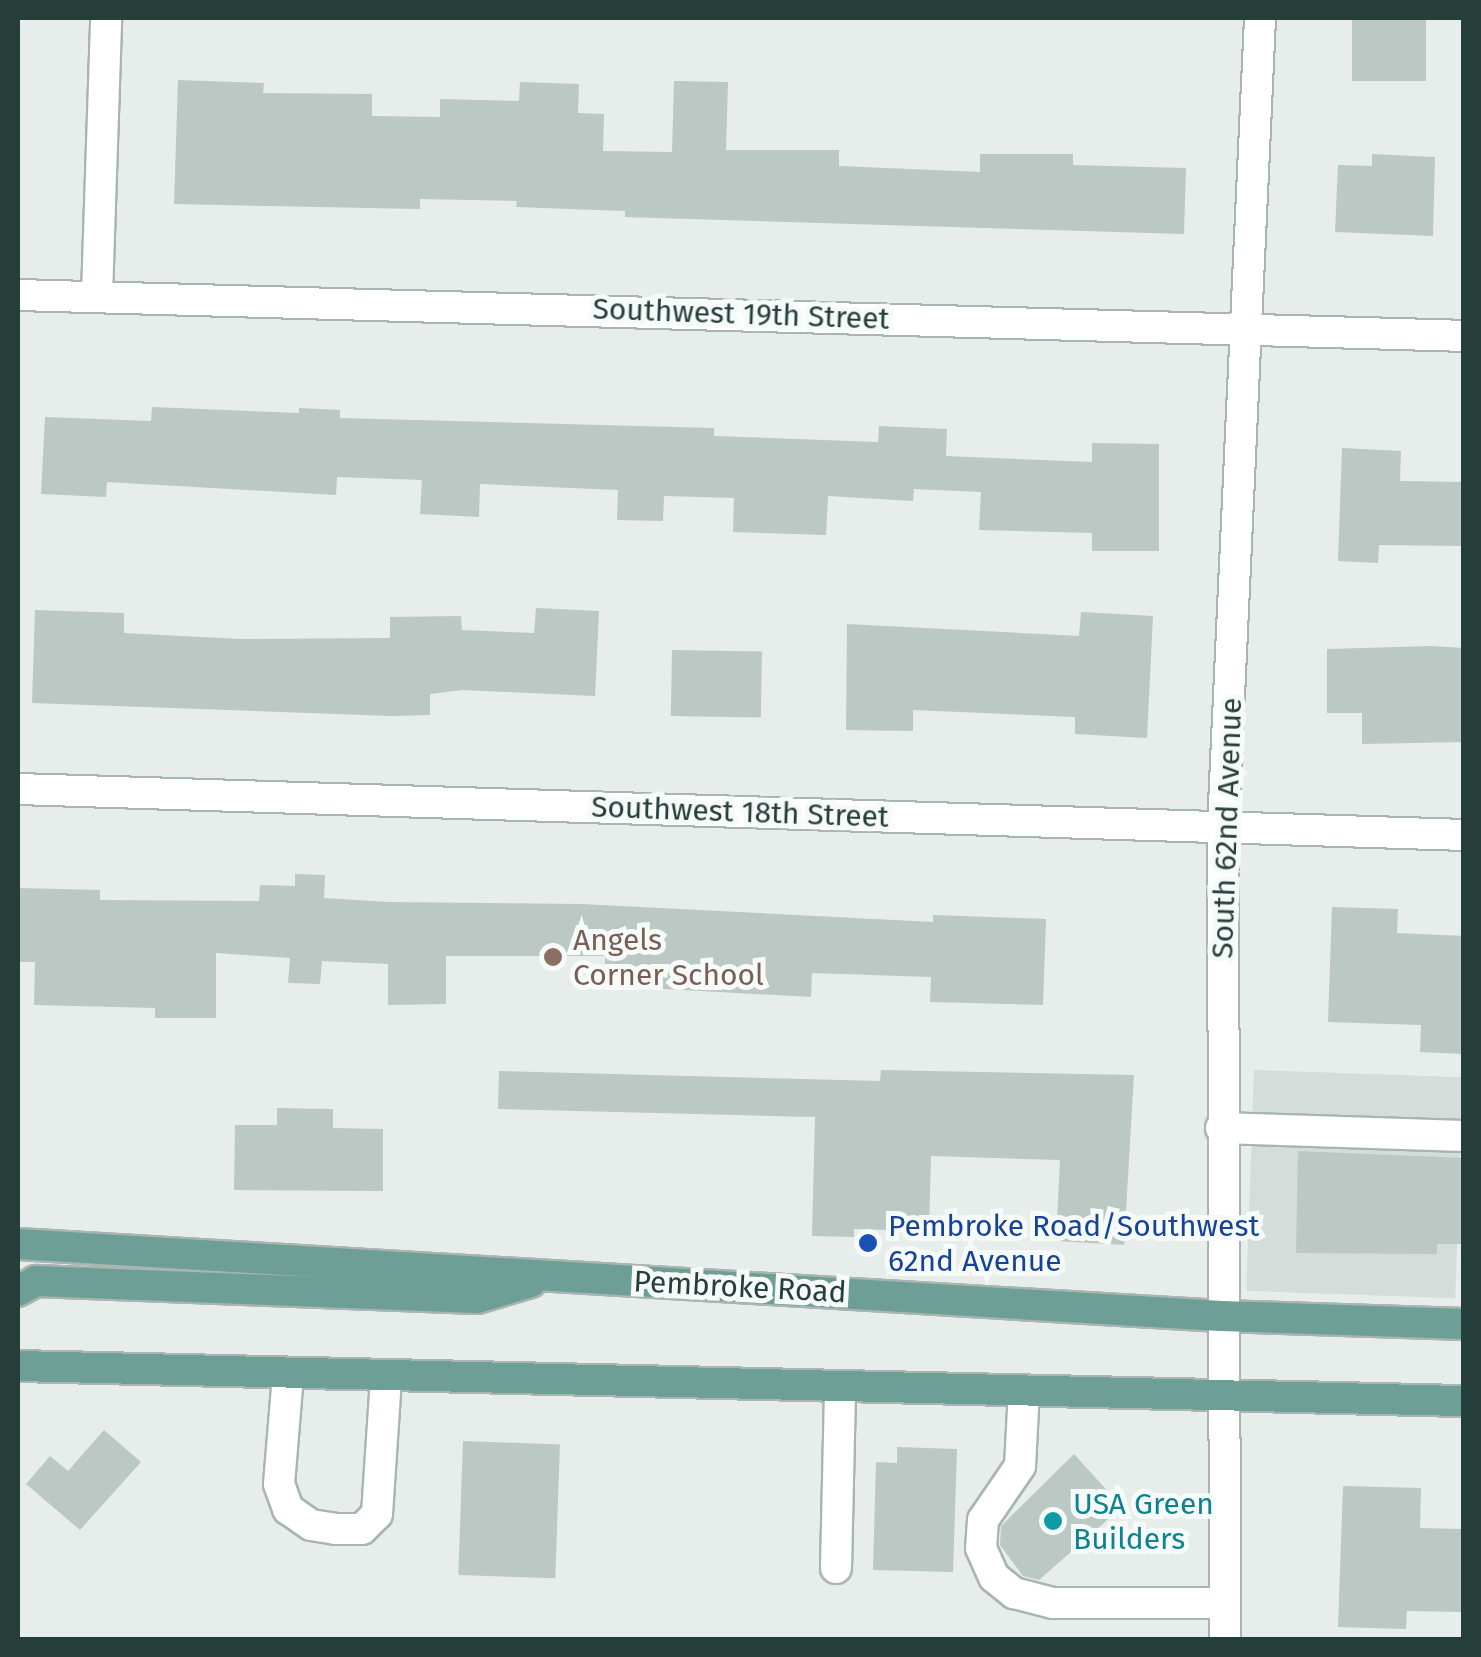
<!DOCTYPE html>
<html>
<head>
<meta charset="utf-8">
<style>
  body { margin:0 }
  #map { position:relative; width:1481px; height:1657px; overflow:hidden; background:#e6edea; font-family:"Fira Sans",sans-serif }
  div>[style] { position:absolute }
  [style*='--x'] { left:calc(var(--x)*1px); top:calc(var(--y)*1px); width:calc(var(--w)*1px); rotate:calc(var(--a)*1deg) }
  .built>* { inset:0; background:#d4ddda; transform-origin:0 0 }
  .building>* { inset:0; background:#bbc8c4; transform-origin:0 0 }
  .roads { filter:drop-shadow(2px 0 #a9b5b1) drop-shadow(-2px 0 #a9b5b1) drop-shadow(0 2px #a9b5b1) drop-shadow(0 -2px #a9b5b1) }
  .minor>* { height:30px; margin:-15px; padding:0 15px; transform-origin:15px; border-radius:15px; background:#fff }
  .major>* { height:30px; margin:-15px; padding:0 15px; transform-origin:15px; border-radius:15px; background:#6e9f96 }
  .dots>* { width:28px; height:28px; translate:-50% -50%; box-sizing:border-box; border:5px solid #f6faf8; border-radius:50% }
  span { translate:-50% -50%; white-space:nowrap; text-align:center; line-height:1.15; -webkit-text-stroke:10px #f6faf8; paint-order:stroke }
  .street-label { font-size:30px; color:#263e39 }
  .education-label { font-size:30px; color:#785e54 }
  .left { translate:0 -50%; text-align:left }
  .transit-label { font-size:30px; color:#164399 }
  .culture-label { font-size:30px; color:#0d838f }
  .frame { position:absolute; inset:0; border:20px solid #263e39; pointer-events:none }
</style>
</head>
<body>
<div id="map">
  <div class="built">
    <div style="left:1254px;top:1070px;width:209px;height:221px;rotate:2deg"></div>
  </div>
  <div class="building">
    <div style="left:1352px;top:18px;width:74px;height:63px"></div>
    <div style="clip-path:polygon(178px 80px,264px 83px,263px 93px,372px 94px,372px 116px,440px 117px,440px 99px,519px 101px,520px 82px,579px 84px,578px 113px,604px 114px,603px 151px,672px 152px,674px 81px,728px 82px,726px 150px,839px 150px,839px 166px,980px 172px,980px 154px,1073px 154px,1073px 165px,1186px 168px,1184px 234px,625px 217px,625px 211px,516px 207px,517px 201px,420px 199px,420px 209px,174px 204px)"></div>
    <div style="clip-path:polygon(1372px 154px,1435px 157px,1433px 236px,1335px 232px,1338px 165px,1372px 166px)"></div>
    <div style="clip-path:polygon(152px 407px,299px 413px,299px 408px,340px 410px,340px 418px,714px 428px,714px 436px,878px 442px,879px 426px,947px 429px,946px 456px,1092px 462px,1092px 443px,1159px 444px,1159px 551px,1092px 551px,1092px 533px,979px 530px,981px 492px,914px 489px,913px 501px,828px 496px,826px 535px,733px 532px,734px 498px,664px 496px,663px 521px,617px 520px,618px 490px,480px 484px,479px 517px,420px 514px,422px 480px,337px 477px,336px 495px,107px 482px,106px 497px,41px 494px,45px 417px,151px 421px)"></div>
    <div style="clip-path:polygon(1342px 448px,1401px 451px,1400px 481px,1464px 482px,1464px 546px,1379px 545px,1378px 563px,1338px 561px)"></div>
    <div style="clip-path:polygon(536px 608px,599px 611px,595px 696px,463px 690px,430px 694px,430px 715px,391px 716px,32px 703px,35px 610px,124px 613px,124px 633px,240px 639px,390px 638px,390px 617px,461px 616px,462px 630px,534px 633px)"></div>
    <div style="clip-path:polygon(1081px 612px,1153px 616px,1147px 738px,1075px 734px,1075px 717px,913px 710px,913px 731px,846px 730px,847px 624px,1079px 636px)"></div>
    <div style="clip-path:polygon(1431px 646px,1464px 648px,1464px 742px,1362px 744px,1362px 713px,1327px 713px,1327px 649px)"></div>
    <div style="left:672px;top:650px;width:90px;height:66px;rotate:1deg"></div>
    <div style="clip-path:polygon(295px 874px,325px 875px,324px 898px,388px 902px,581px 904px,933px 922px,933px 915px,1046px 919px,1043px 1005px,930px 1002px,931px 977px,812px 973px,811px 997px,647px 988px,648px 967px,605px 965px,605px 956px,446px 956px,446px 1004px,388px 1005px,388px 964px,322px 961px,320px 984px,288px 983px,290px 958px,216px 953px,216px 1018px,155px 1018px,155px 1008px,34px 1005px,35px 962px,18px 962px,18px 888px,100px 890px,100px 900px,259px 901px,260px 885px,295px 886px)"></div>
    <div style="clip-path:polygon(1332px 907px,1398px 909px,1397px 933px,1464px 936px,1464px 1054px,1420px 1052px,1421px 1025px,1328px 1022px)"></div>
    <div style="clip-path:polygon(881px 1070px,1134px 1075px,1124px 1245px,1056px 1241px,1060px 1160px,931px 1156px,929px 1231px,854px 1229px,854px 1237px,812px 1236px,815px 1117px,498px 1109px,499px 1071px,880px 1081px)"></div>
    <div style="clip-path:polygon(277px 1108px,333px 1109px,333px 1128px,383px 1129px,383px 1191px,234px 1190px,235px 1125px,277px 1125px)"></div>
    <div style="clip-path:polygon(1298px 1151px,1464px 1158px,1464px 1244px,1437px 1244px,1437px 1254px,1296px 1253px)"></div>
    <div style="clip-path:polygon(104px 1430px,141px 1462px,80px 1530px,26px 1484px,50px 1456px,68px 1471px)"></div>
    <div style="left:463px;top:1441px;width:97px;height:134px;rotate:2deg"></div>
    <div style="clip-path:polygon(897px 1447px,957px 1449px,953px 1572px,873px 1570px,876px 1462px,897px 1463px)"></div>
    <div style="clip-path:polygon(1074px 1454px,1122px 1507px,1039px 1580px,1023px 1576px,1000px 1545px,1001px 1526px)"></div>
    <div style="clip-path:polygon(1343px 1486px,1421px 1488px,1420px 1528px,1464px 1529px,1464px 1612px,1407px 1611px,1406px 1629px,1338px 1627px)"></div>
  </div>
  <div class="roads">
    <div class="minor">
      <div style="--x:18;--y:295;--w:1447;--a:1.62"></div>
      <div style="--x:97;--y:295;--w:277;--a:-88.1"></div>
      <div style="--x:18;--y:789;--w:1447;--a:1.82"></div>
      <div style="--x:1221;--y:1128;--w:243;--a:1.9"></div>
      <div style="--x:288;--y:1375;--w:109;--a:94.7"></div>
      <div style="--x:279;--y:1484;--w:27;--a:70"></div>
      <div style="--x:288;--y:1509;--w:28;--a:35"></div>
      <div style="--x:311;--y:1525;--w:25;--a:9"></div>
      <div style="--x:336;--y:1529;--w:26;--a:0"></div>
      <div style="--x:362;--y:1529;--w:21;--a:-45"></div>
      <div style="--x:377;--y:1514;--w:135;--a:-86.2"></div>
      <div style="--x:1024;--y:1390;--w:76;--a:93"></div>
      <div style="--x:1020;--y:1466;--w:65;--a:124.4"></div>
      <div style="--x:983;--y:1520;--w:28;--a:94"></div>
      <div style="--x:981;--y:1548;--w:32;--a:66"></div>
      <div style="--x:994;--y:1577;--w:26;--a:39"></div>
      <div style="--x:1014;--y:1593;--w:40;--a:14.4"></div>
      <div style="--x:1053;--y:1603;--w:172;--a:0"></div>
      <div style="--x:836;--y:1568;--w:182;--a:-88.7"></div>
      <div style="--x:1225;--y:1640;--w:813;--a:-90.14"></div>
      <div style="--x:1223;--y:827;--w:810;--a:-87.38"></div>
    </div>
    <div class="major">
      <div style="--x:18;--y:1244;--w:1205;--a:3.43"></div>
      <div style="--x:1221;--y:1316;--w:243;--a:1.9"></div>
      <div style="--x:18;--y:1291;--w:21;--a:-29"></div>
      <div style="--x:36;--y:1281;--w:441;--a:2.2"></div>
      <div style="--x:477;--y:1298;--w:56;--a:-16.5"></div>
      <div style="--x:18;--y:1366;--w:1446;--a:1.39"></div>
    </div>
  </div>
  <div class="dots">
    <div style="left:553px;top:957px;background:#8d6e63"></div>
    <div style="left:868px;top:1243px;background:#1a4fb4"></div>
    <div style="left:1053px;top:1521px;background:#0f9aa8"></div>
  </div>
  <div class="street-label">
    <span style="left:741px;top:314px;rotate:2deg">Southwest 19th Street</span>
    <span style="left:740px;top:812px;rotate:2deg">Southwest 18th Street</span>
    <span style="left:1227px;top:828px;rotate:-88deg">South 62nd Avenue</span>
    <span style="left:740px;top:1287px;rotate:3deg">Pembroke Road</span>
  </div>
  <div class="education-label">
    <span class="left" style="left:573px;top:957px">Angels<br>Corner School</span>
  </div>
  <div class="transit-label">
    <span class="left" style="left:888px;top:1243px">Pembroke Road/Southwest<br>62nd Avenue</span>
  </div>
  <div class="culture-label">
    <span class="left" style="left:1073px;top:1521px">USA Green<br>Builders</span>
  </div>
  <div class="frame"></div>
</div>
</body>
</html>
